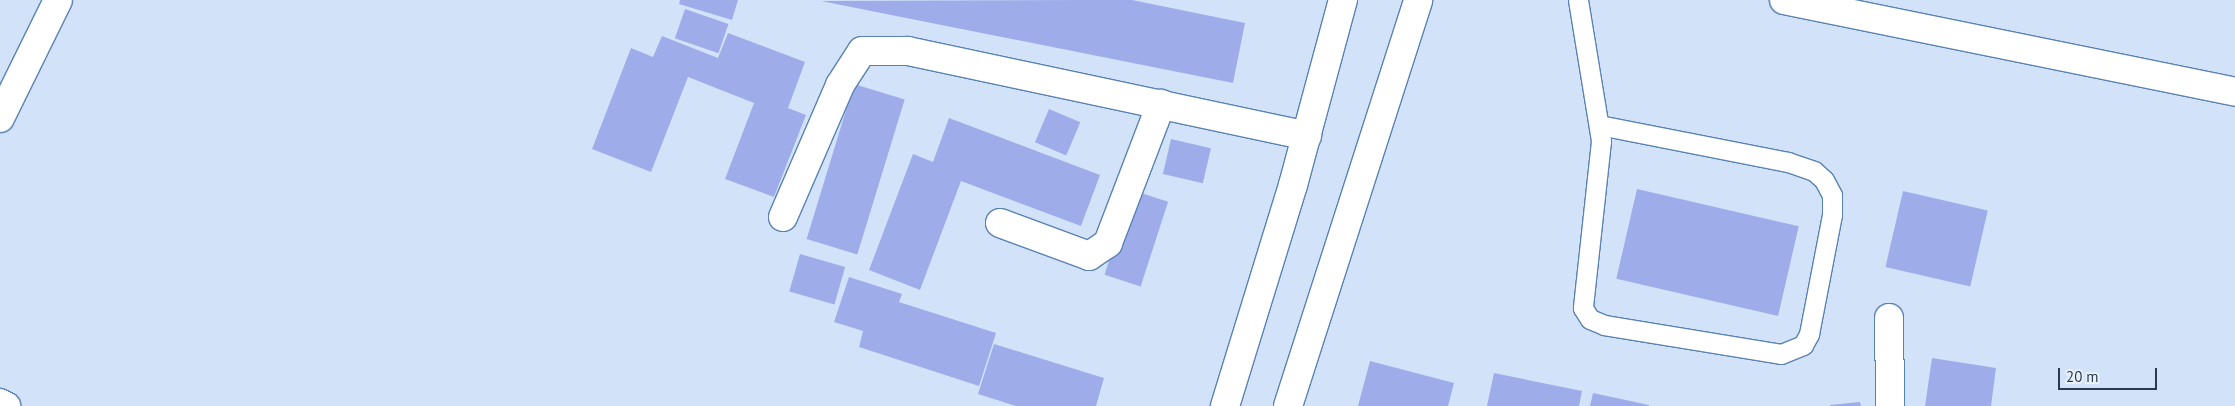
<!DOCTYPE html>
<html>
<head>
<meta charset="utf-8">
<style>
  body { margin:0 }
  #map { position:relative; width:2235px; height:406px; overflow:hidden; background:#d2e3f9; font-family:"PT Sans",sans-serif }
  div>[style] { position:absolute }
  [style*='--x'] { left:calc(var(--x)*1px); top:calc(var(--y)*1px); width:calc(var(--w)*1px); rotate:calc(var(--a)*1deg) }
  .building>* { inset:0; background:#9eadea; transform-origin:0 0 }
  .roads { filter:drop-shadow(1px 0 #5982b4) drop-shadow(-1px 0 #5982b4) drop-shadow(0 1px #5982b4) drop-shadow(0 -1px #5982b4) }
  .service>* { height:19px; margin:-9.5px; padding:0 9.5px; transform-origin:9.5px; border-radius:9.5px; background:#fff }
  .minor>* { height:28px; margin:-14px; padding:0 14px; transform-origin:14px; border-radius:14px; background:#fff }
  .tertiary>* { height:28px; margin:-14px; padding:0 14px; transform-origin:14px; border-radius:14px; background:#fff }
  span { translate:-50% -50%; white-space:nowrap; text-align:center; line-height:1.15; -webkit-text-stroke:5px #e7f0fb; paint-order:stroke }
  .scale { position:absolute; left:2058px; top:368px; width:99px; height:22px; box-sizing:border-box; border:2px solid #283a50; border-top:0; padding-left:6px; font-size:15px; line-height:18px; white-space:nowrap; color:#283a50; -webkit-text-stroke:4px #e7f0fb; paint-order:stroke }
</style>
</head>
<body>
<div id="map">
  <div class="building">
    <div style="clip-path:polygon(680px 0,738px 0,732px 20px,679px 4px)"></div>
    <div style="clip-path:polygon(1083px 0,1132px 0,1245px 23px,1233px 83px,821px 1px)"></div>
    <div style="left:685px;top:9px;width:46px;height:31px;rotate:19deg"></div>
    <div style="clip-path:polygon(728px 33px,805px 62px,788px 108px,806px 115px,774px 197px,725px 179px,754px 103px,688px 77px,651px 172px,592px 149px,631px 48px,653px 57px,662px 36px,718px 58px)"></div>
    <div style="left:854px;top:84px;width:53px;height:162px;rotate:17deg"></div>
    <div style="left:1049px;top:109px;width:34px;height:36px;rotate:23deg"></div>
    <div style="clip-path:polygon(949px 118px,1100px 175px,1081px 226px,961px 181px,920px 290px,869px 270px,913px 154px,933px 162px)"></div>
    <div style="left:1171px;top:139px;width:41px;height:36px;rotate:13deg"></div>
    <div style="left:1637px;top:189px;width:166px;height:92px;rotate:13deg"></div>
    <div style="left:1132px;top:190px;width:38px;height:89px;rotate:18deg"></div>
    <div style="left:1903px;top:191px;width:87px;height:78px;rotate:13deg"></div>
    <div style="left:800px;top:254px;width:47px;height:39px;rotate:16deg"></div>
    <div style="clip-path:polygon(849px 277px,902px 294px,899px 302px,996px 333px,979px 386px,859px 347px,863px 331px,834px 322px)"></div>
    <div style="clip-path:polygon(994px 344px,1104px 378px,1096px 406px,1016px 406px,978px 394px)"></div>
    <div style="clip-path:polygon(1932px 358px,1996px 368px,1991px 406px,1925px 406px)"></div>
    <div style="clip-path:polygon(1370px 361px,1454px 383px,1448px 406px,1358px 406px)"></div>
    <div style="clip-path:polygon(1494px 373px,1582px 391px,1579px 406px,1487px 406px)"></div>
    <div style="clip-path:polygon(1593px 393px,1649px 405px,1649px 406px,1590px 406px)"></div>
    <div style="clip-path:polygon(1860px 402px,1861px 406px,1830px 406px,1830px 405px)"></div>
  </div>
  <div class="roads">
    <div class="service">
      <div style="--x:1578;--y:0;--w:143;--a:80.7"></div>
      <div style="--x:1601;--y:141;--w:168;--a:96.2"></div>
      <div style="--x:1583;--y:308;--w:13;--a:58"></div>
      <div style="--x:1590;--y:319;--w:15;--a:23"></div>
      <div style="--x:1604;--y:325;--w:179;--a:9.3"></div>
      <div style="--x:1781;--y:354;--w:24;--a:-22"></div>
      <div style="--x:1803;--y:345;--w:13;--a:-61"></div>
      <div style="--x:1809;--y:334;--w:121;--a:-79.1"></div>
      <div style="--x:1832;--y:215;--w:20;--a:-90"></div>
      <div style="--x:1832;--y:195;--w:17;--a:-118"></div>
      <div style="--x:1824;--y:180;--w:13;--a:-138"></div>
      <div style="--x:1814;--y:171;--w:28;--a:-161"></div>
      <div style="--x:1788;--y:162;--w:192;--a:-168.9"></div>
    </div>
    <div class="minor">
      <div style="--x:0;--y:118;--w:131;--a:-63.8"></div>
      <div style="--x:783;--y:217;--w:144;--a:-66.6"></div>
      <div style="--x:840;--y:85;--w:40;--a:-57.1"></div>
      <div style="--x:862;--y:51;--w:46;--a:0"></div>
      <div style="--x:908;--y:51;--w:408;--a:12"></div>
      <div style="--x:1000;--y:223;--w:95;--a:20.3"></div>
      <div style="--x:1089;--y:256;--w:23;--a:-34"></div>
      <div style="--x:1108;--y:243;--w:149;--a:-69.1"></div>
      <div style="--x:1889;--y:318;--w:88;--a:89.3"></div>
      <div style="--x:0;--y:403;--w:7;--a:27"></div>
    </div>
    <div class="tertiary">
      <div style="--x:1784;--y:0;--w:460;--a:11.5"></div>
      <div style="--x:1225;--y:406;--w:231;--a:-72.9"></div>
      <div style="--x:1293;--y:185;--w:192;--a:-74.9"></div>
      <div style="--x:1288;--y:406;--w:426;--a:-72.2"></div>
    </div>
  </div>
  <div class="scale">20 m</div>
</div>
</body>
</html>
